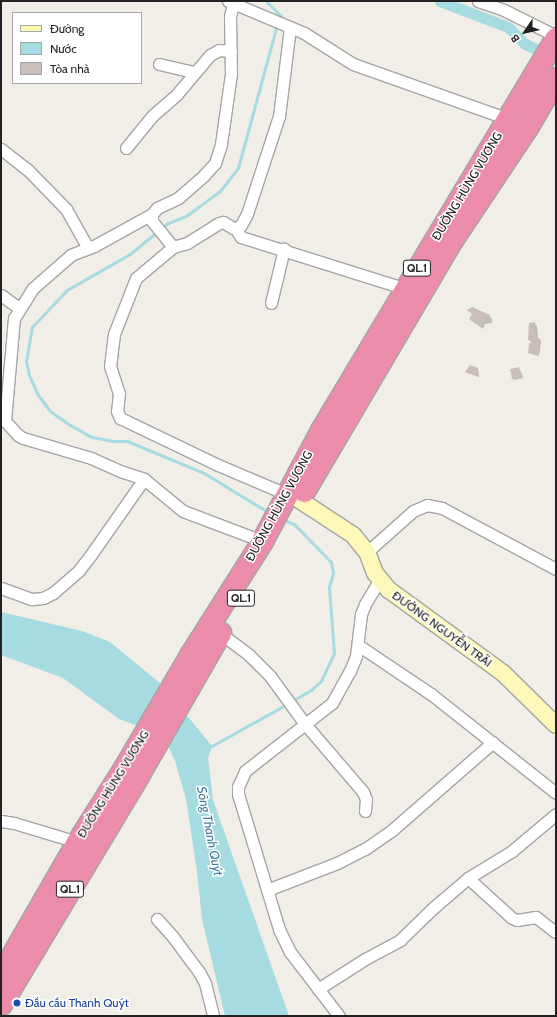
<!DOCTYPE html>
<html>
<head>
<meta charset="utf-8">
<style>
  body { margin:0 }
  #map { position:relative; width:557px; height:1017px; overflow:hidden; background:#f1ede7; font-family:Cabin,sans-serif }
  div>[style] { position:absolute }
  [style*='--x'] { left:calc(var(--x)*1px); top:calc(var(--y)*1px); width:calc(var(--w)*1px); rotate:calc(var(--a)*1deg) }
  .water>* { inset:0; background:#a6dbe1 }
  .shadow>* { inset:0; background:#0003 }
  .stream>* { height:3px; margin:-1.5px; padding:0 1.5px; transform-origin:1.5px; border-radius:1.5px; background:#a6dbe1 }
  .canal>* { height:11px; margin:-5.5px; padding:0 5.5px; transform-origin:5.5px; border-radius:5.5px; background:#a6dbe1 }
  .building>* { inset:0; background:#cabeba }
  .roads { filter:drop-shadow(1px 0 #a5a5a5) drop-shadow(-1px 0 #a5a5a5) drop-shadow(0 1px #a5a5a5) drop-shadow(0 -1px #a5a5a5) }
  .street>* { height:11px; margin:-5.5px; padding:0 5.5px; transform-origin:5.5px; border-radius:5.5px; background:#fff }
  .secondary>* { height:16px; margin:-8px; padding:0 8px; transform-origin:8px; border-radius:8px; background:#fdf7ba }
  .highway>* { height:21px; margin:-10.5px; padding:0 10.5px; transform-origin:10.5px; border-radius:10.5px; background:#ec8cab }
  .dots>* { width:11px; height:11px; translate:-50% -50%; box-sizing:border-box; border:2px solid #fff; border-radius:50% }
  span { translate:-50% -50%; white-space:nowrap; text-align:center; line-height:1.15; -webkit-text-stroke:3px #fff; paint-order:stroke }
  .shield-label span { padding:1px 3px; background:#fff; border:1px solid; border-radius:3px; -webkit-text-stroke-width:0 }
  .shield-label { font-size:11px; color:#212121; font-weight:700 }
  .street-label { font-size:12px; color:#212121 }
  .transit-label { font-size:12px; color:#164399 }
  .left { translate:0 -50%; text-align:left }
  .water-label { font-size:13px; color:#3f7b9d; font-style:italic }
  .frame { position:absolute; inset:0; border:2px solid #212121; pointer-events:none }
  .legend { position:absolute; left:12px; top:12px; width:130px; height:72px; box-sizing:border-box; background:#fff; border:1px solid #a6a6a6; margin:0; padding:5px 7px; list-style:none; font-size:12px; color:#212121 }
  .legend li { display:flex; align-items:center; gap:8px; height:20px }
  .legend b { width:20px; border:1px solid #a6a6a6 }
  .north { position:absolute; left:505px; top:12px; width:40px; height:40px; -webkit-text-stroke:3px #fff; paint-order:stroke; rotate:236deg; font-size:11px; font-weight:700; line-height:16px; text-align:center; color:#212121 }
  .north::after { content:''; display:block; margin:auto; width:14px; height:18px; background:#212121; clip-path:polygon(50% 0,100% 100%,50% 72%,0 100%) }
</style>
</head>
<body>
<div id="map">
  <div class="water">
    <div style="clip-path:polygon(1px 612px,82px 631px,110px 642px,161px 684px,212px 746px,208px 758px,213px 800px,289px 1016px,225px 1016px,202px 919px,197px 871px,186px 799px,175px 761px,169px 747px,152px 731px,119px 719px,63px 678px,1px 655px)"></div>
  </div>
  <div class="shadow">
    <div style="clip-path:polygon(489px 316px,492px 319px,492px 323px,485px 324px,483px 329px,470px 319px)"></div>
    <div style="clip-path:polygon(534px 323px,537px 326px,538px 338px,541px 340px,540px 352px,538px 356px,529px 353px,533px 344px,529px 340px)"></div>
    <div style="clip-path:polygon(478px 369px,479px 377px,466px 372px)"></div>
    <div style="clip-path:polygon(519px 369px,523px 378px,514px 380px,512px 378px)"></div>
  </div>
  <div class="stream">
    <div style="--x:266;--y:1;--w:21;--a:45"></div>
    <div style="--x:281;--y:16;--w:4;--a:124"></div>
    <div style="--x:161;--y:228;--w:9;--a:-36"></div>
    <div style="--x:168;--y:223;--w:19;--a:-21"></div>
    <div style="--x:186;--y:216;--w:42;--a:-36.3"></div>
    <div style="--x:220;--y:191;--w:29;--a:-52"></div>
    <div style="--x:238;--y:168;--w:149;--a:-74.8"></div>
    <div style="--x:157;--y:232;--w:35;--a:141"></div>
    <div style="--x:130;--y:254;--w:73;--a:150.3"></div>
    <div style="--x:67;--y:290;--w:51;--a:133.4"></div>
    <div style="--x:32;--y:327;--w:35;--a:100"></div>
    <div style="--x:26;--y:361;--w:14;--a:78"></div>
    <div style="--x:29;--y:375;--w:22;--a:66"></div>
    <div style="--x:38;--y:395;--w:20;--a:53"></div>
    <div style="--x:50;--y:411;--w:24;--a:35"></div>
    <div style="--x:70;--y:425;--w:25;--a:29"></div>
    <div style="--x:92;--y:437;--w:20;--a:11"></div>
    <div style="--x:112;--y:441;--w:15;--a:0"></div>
    <div style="--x:127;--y:441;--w:83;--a:22.6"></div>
    <div style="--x:204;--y:473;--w:75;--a:31.4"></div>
    <div style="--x:282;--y:519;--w:13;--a:23"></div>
    <div style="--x:294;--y:524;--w:53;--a:45.8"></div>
    <div style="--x:331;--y:562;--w:11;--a:80"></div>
    <div style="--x:333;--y:573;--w:15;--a:106"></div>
    <div style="--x:329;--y:587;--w:66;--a:85.7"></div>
    <div style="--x:334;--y:653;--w:31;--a:115"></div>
    <div style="--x:321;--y:681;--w:13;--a:138"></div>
    <div style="--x:311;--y:690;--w:22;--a:150"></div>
    <div style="--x:210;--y:747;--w:88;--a:-29.2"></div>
  </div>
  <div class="canal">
    <div style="--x:440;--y:1;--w:73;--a:20.9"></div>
    <div style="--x:508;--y:27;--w:24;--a:45"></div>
    <div style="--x:525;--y:44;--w:20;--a:24"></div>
  </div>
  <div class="building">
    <div style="clip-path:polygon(472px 307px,490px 315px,489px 320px,482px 321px,480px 327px,469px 319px,472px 314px,467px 310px)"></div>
    <div style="clip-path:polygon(535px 322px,536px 335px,538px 336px,537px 341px,528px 340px,529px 323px)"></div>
    <div style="clip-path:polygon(529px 343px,540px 344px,539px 351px,536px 355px,528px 353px)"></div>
    <div style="clip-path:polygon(470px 365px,478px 368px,479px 377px,465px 372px)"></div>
    <div style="clip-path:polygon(519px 367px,523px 377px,512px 379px,510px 369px)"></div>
  </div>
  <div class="roads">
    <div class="street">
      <div style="--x:228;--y:1;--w:82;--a:22.8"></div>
      <div style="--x:304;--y:33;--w:58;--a:32.3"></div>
      <div style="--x:353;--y:64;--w:164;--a:19.5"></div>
      <div style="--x:478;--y:1;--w:28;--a:19"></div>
      <div style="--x:504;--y:10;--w:58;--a:26.6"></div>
      <div style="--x:290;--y:27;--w:90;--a:97"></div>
      <div style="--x:279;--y:116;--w:103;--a:108.1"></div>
      <div style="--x:247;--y:214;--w:13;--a:119"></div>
      <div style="--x:241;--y:225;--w:5;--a:143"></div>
      <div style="--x:237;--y:228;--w:4;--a:180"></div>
      <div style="--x:233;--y:228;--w:12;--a:-149"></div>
      <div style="--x:223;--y:222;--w:4;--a:166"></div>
      <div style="--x:219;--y:223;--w:38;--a:148"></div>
      <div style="--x:187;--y:243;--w:15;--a:164"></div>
      <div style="--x:173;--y:247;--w:48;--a:140"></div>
      <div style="--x:136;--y:278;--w:60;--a:111.4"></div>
      <div style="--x:114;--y:334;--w:32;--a:97"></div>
      <div style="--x:110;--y:366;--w:28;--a:72"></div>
      <div style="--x:119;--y:393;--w:18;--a:96"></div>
      <div style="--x:117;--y:411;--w:8;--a:67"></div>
      <div style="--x:120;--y:418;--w:109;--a:25.6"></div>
      <div style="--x:218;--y:465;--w:79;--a:23"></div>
      <div style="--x:159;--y:64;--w:36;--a:13"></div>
      <div style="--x:126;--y:148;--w:41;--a:-50.9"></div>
      <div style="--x:152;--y:116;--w:33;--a:-41"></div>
      <div style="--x:177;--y:94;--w:51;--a:-49.8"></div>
      <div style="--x:210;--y:55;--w:10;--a:-29"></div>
      <div style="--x:219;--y:50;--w:12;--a:5"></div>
      <div style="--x:1;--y:149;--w:33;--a:38"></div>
      <div style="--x:27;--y:169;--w:56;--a:45.7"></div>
      <div style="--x:66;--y:209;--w:45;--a:60.6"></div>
      <div style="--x:152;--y:214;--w:66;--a:151.1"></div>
      <div style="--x:94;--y:246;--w:25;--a:159"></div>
      <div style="--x:71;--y:255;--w:50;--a:139"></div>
      <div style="--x:33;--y:288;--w:36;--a:122"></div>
      <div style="--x:14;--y:318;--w:103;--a:95"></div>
      <div style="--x:5;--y:421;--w:19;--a:47"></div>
      <div style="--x:18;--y:435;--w:6;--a:31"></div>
      <div style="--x:23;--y:438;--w:71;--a:16.4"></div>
      <div style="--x:91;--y:458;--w:35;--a:24"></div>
      <div style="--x:123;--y:472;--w:22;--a:18"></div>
      <div style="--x:144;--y:479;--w:50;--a:39.4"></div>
      <div style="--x:183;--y:511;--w:85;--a:20.8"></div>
      <div style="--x:235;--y:228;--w:11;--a:56"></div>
      <div style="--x:241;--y:237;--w:171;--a:17.4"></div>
      <div style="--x:173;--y:247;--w:33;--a:-129"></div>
      <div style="--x:152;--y:221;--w:7;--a:-90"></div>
      <div style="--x:152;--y:214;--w:8;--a:-50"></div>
      <div style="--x:157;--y:208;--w:23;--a:-25"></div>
      <div style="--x:178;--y:198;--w:35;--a:-41"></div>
      <div style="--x:204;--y:175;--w:16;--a:-47"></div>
      <div style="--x:215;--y:163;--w:20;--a:-72"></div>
      <div style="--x:221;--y:144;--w:71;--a:-81.9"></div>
      <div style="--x:231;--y:74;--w:58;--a:-91"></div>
      <div style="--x:230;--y:16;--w:16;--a:-75"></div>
      <div style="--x:1;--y:295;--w:22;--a:36"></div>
      <div style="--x:271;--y:303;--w:56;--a:-76.5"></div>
      <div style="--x:367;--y:552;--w:62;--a:-41.7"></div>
      <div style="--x:413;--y:511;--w:15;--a:-23"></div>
      <div style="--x:427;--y:505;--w:15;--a:11"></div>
      <div style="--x:442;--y:508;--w:129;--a:28.2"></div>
      <div style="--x:1;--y:588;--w:33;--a:20"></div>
      <div style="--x:32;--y:599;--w:11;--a:-5"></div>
      <div style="--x:43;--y:598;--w:11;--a:-27"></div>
      <div style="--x:53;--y:593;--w:35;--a:-41"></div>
      <div style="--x:79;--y:570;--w:18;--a:-52"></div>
      <div style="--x:90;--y:556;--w:94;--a:-55"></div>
      <div style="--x:220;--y:633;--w:36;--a:37"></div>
      <div style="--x:249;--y:655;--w:30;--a:45"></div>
      <div style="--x:270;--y:676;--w:59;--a:53.9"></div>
      <div style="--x:305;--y:724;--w:89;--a:49.5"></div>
      <div style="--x:363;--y:792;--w:8;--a:67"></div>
      <div style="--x:366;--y:799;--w:12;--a:95"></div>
      <div style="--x:358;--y:645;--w:88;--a:33.9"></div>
      <div style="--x:431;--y:694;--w:159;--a:38.4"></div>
      <div style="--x:1;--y:821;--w:13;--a:9"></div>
      <div style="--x:14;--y:823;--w:66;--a:16.8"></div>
      <div style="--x:468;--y:878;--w:59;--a:42.3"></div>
      <div style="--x:512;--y:918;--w:5;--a:22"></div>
      <div style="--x:517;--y:920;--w:19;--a:-9"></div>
      <div style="--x:536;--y:917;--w:24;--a:38"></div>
      <div style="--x:267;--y:890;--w:75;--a:-21.1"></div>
      <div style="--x:337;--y:863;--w:31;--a:-27"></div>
      <div style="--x:365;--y:849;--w:32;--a:-35"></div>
      <div style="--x:391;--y:831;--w:135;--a:-41.1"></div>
      <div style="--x:157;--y:919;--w:24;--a:48"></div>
      <div style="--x:173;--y:937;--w:44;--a:53.4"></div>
      <div style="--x:199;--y:972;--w:13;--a:61"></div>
      <div style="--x:205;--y:983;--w:34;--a:76"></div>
      <div style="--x:318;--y:989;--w:56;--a:-32.6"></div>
      <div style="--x:365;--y:959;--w:40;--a:-28"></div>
      <div style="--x:400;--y:940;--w:46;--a:-44.1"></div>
      <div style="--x:433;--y:908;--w:46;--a:-40.6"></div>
      <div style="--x:468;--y:878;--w:52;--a:-31.5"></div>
      <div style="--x:512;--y:851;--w:57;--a:-40.1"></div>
      <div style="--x:339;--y:1016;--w:81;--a:-127.4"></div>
      <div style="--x:290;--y:952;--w:25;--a:-116"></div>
      <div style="--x:279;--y:929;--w:141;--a:-106.9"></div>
      <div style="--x:238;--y:794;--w:7;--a:-90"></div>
      <div style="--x:238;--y:787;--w:17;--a:-66"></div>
      <div style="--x:245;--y:771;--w:110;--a:-38"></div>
      <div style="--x:332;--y:703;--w:37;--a:-61"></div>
      <div style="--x:350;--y:671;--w:16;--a:-68"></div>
      <div style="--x:356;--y:656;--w:42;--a:-83.2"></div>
      <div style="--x:361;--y:614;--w:11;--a:-68"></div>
      <div style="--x:365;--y:604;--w:29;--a:-59"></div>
    </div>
    <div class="secondary">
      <div style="--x:298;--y:499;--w:66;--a:33.2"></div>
      <div style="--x:353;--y:535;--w:22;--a:51"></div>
      <div style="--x:367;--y:552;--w:22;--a:69"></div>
      <div style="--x:375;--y:573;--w:22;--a:51"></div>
      <div style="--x:389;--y:590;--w:141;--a:36.1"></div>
      <div style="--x:503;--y:673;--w:74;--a:44.5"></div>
    </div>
    <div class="highway">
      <div style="--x:304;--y:491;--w:291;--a:-59.5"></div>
      <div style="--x:452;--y:240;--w:137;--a:-56.3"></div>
      <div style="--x:528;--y:126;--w:56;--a:-59.7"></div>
      <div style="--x:1;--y:974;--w:152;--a:-60.1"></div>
      <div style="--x:77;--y:842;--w:90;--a:-57.7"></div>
      <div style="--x:125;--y:766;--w:129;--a:-59.6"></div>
      <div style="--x:190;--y:655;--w:135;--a:-57.7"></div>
      <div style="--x:262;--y:541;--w:126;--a:-62"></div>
      <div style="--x:321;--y:430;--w:457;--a:-59.1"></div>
      <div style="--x:1;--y:1004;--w:268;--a:-59"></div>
      <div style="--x:139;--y:774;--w:163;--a:-60.1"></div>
    </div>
  </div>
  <div class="dots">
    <div style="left:17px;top:1003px;background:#1a4fb4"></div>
  </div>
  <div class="shield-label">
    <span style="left:417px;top:268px">QL.1</span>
    <span style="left:241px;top:598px">QL.1</span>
    <span style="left:70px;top:889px">QL.1</span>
  </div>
  <div class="street-label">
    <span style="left:467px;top:186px;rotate:-59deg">ĐƯỜNG HÙNG VƯƠNG</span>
    <span style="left:279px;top:506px;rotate:-61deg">ĐƯỜNG HÙNG VƯƠNG</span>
    <span style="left:442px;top:629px;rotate:36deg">ĐƯỜNG NGUYỄN TRÃI</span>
    <span style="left:113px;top:784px;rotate:-58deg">ĐƯỜNG HÙNG VƯƠNG</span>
  </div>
  <div class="transit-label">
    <span class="left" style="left:25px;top:1003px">Đầu cầu Thanh Quýt</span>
  </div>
  <div class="water-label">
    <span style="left:210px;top:831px;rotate:79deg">Sông Thanh Quýt</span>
  </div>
  <div class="frame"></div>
  <ul class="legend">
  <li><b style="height:5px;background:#fdf7ba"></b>Đường</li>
  <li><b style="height:11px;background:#a6dbe1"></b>Nước</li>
  <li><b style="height:11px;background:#cabeba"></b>Tòa nhà</li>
  </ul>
  <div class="north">B</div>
</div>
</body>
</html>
